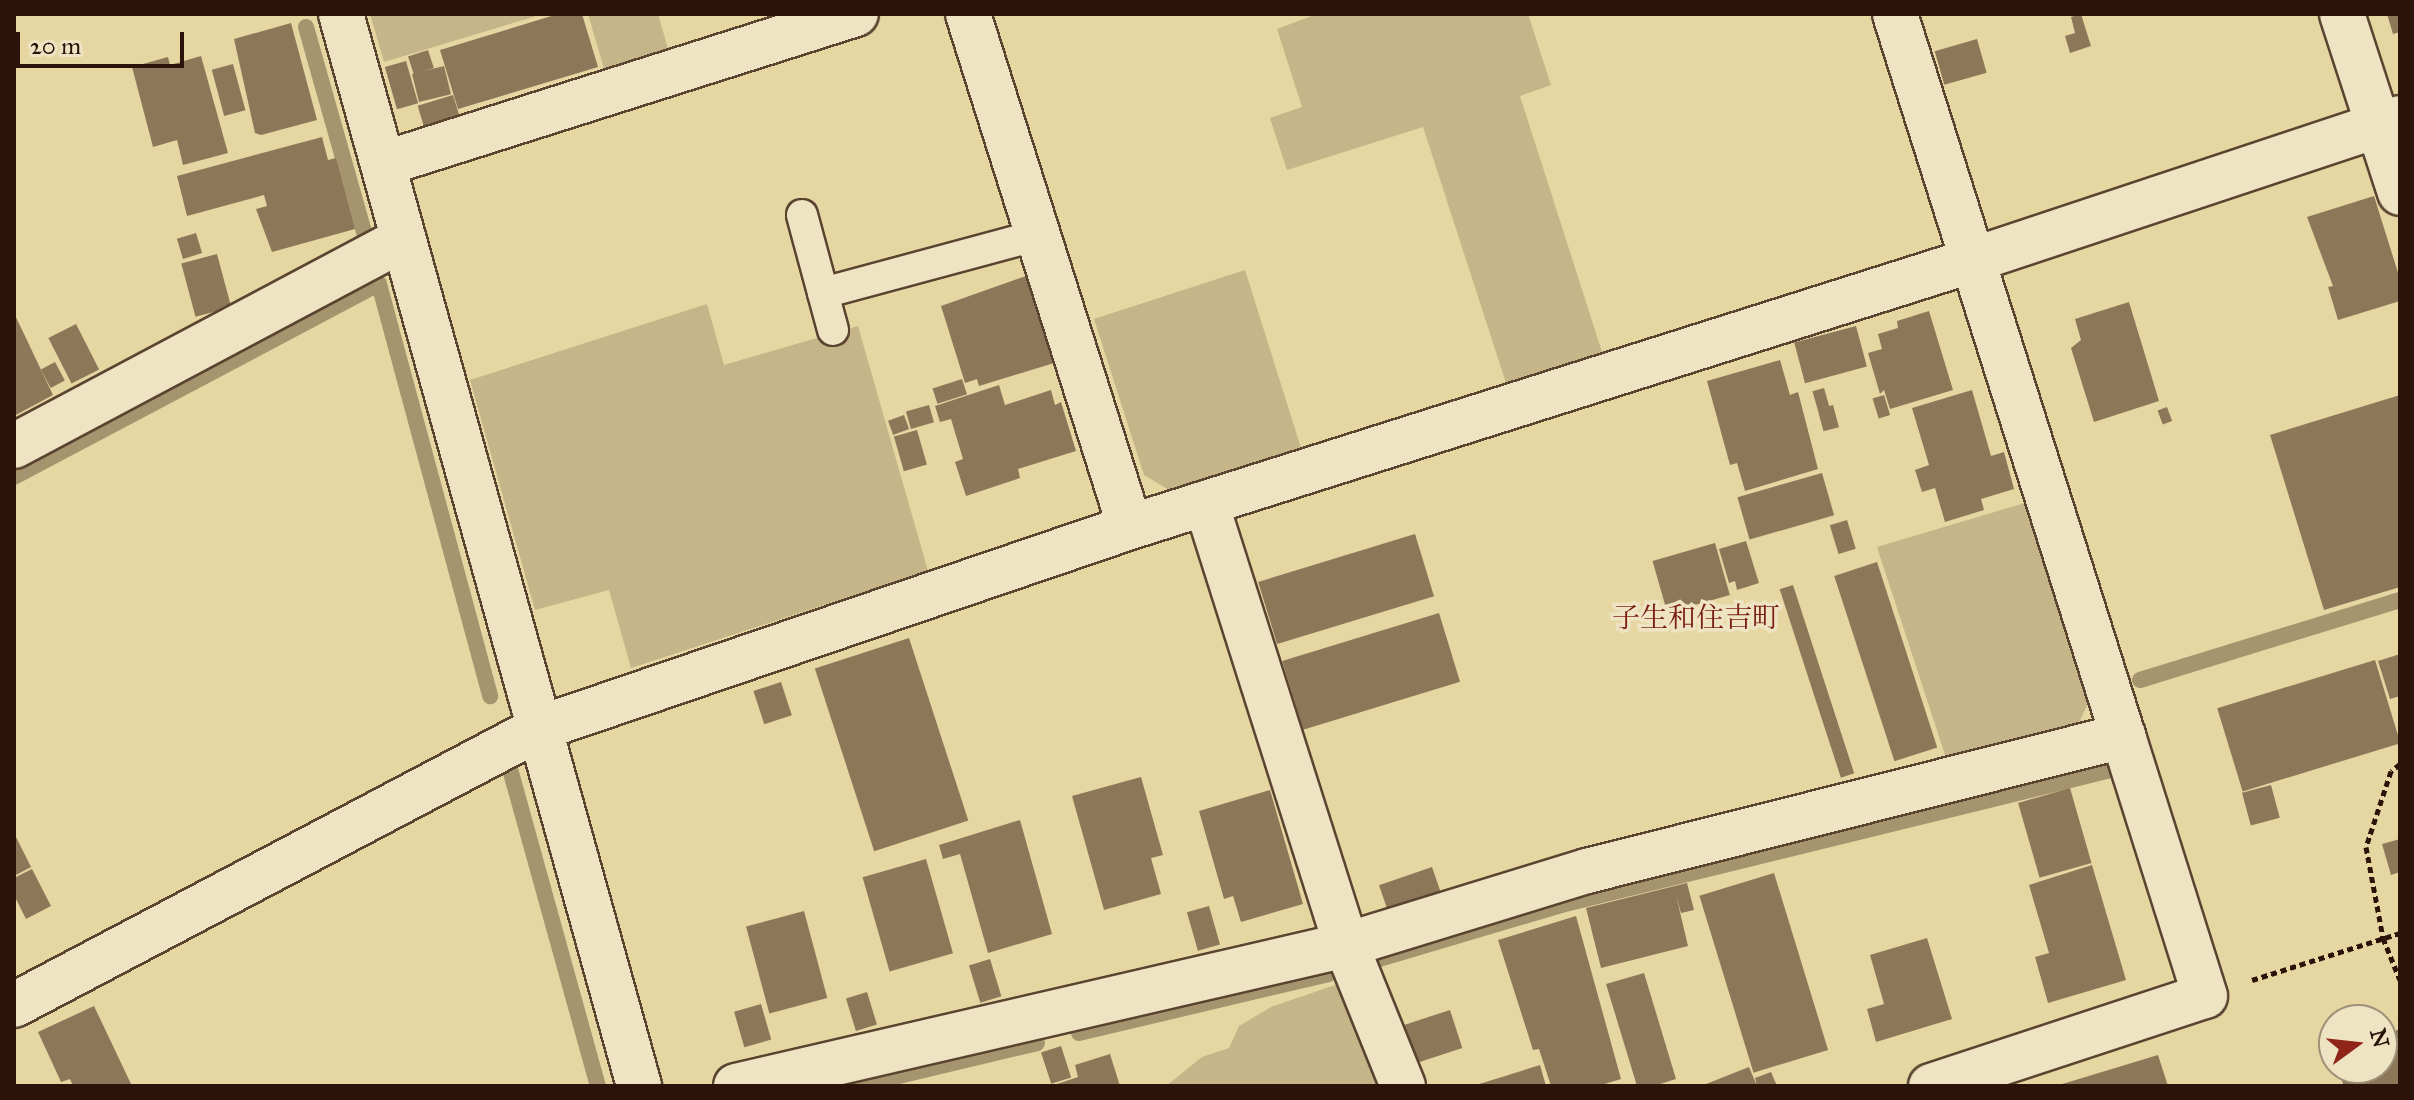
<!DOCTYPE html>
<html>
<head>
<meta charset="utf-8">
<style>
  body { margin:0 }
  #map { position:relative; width:2414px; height:1100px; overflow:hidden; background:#e5d6a2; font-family:"IM FELL Great Primer","Noto Serif JP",serif }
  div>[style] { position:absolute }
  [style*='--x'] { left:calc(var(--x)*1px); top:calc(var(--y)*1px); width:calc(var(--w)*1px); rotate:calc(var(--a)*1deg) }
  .green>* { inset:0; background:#c6b588 }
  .stream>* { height:16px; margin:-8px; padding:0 8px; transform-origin:8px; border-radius:8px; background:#a6946e }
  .building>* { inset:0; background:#8c7859; transform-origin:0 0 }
  .path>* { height:5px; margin-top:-2.5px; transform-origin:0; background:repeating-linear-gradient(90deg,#2c130a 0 6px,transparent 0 10px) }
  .roads { filter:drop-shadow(2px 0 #5a4430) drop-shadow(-2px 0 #5a4430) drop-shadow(0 2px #5a4430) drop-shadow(0 -2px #5a4430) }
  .service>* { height:30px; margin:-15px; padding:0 15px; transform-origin:15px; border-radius:15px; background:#eee4c3 }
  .minor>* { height:44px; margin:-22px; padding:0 22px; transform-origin:22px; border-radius:22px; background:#eee4c3 }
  span { translate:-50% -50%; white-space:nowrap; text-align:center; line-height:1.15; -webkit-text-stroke:7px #eee4c3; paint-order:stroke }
  .quarter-label { font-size:28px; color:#7a1f14 }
  .frame { position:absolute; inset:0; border:16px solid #2c130a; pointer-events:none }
  .north { position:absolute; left:2318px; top:1004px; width:80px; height:80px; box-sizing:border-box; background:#eee4c3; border:2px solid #a09079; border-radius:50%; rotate:75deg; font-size:22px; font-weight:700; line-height:32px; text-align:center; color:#2c130a }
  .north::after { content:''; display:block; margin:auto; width:28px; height:36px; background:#8f2418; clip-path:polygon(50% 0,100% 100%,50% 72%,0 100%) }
  .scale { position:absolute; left:16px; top:32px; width:168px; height:36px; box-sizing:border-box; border:4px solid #2c130a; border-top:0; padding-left:10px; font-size:24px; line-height:28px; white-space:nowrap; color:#2c130a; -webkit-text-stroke:6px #eee4c3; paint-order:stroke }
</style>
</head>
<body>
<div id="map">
  <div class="green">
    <div style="clip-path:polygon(370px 14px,543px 14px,384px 62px)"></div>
    <div style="clip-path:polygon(588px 14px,658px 14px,669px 52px,605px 72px)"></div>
    <div style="clip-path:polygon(1317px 14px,1528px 14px,1551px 85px,1520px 96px,1602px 352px,1506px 383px,1423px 127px,1287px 170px,1270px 118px,1302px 107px,1277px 29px)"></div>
    <div style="clip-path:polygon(1245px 270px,1301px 448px,1169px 490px,1144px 475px,1094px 319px)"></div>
    <div style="clip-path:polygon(707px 304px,724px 365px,858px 326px,928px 571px,631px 668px,609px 590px,535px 610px,470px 380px)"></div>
    <div style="clip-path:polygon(2028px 502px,2091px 697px,2077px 727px,1947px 761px,1877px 547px)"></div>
    <div style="clip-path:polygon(1338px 984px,1357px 1036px,1378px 1044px,1394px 1086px,1166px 1086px,1202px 1057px,1229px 1048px,1239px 1026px,1271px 1007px)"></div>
  </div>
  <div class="stream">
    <div style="--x:306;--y:27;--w:217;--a:74.2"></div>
    <div style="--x:14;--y:477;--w:413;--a:-27.9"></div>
    <div style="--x:379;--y:284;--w:427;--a:74.9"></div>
    <div style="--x:2140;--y:680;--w:272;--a:-17.1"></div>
    <div style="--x:510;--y:769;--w:329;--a:74.5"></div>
    <div style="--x:1379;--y:959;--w:190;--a:-16.5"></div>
    <div style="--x:1561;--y:905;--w:566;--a:-13.79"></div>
    <div style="--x:1079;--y:1033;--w:256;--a:-13.3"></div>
    <div style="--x:857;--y:1086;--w:185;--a:-13.4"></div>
  </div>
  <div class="building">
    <div style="clip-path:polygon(558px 14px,582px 14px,598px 67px,458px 109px,440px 50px)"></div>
    <div style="clip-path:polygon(2081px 14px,2091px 46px,2070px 53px,2065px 36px,2075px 33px,2071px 17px)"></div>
    <div style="clip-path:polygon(2387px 14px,2400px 14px,2400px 32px,2393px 34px)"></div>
    <div style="clip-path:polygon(291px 23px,317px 120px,261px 135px,255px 133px,234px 39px)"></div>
    <div style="left:1977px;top:39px;width:35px;height:44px;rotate:74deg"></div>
    <div style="left:428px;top:50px;width:19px;height:21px;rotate:72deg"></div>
    <div style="clip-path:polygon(201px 56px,228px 153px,183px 165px,177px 140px,153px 147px,132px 67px,168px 57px,170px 65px)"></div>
    <div style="left:406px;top:61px;width:44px;height:22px;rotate:74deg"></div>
    <div style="left:233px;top:64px;width:48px;height:22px;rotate:75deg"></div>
    <div style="left:444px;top:66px;width:29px;height:33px;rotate:76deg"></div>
    <div style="left:453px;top:95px;width:21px;height:37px;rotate:73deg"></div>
    <div style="clip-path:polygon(322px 137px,328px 160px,336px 158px,355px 229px,272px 252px,256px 209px,267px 206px,264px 195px,187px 216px,177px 176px)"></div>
    <div style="clip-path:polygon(2374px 196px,2400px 279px,2400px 301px,2338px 320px,2328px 287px,2333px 286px,2307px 217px)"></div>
    <div style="left:196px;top:233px;width:21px;height:20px;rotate:73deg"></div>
    <div style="left:217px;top:254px;width:55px;height:37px;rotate:75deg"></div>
    <div style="clip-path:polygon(1026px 276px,1054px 363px,979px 386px,977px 379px,965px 383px,941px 306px)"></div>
    <div style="clip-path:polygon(2129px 302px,2159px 401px,2094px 422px,2071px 348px,2081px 340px,2075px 319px)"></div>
    <div style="clip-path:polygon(1929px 311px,1953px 390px,1890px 409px,1884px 390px,1880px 394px,1868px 353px,1882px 349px,1878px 334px,1898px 328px,1897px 321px)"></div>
    <div style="clip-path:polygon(14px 313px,53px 395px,14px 416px)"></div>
    <div style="left:76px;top:324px;width:51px;height:31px;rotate:63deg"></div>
    <div style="left:1856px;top:326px;width:42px;height:64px;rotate:75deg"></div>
    <div style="clip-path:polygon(1780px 360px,1790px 395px,1798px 392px,1818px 469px,1745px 491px,1737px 463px,1730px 465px,1707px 381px)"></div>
    <div style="left:55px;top:362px;width:21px;height:16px;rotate:62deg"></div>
    <div style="left:962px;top:379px;width:16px;height:31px;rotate:72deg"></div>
    <div style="clip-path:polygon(999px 385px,1005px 405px,1051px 390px,1055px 405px,1061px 402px,1076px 451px,1018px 469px,1020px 478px,966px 496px,955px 462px,963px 459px,951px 419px,940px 422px,935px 406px)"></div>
    <div style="left:1824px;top:388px;width:19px;height:12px;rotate:74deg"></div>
    <div style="clip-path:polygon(1972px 390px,1991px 456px,2004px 452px,2014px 489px,1981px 499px,1984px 510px,1945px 522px,1935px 488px,1922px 492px,1915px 470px,1929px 465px,1912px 408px)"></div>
    <div style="left:1884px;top:395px;width:21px;height:12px;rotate:73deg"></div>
    <div style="clip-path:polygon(2400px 395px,2400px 587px,2324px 610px,2270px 435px)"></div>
    <div style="left:929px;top:405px;width:18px;height:24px;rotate:74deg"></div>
    <div style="left:1833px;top:405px;width:23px;height:16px;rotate:75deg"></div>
    <div style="left:2167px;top:407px;width:15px;height:10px;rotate:70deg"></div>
    <div style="left:904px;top:415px;width:15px;height:17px;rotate:70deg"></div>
    <div style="left:917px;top:430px;width:36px;height:24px;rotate:74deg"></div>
    <div style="left:1822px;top:473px;width:44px;height:88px;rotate:74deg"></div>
    <div style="left:1847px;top:520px;width:30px;height:18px;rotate:73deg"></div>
    <div style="left:1415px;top:534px;width:65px;height:164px;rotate:73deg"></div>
    <div style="clip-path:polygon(1746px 541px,1759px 583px,1737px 590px,1735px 581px,1729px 583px,1719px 549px)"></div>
    <div style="left:1715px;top:543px;width:54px;height:65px;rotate:74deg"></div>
    <div style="left:1877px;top:562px;width:195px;height:45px;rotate:72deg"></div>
    <div style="left:1793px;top:585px;width:198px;height:14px;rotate:72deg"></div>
    <div style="left:1439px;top:613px;width:72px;height:164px;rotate:73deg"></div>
    <div style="left:909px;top:638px;width:192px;height:99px;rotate:72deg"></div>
    <div style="clip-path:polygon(2400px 654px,2400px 696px,2390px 699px,2378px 661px)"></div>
    <div style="left:2375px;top:660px;width:87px;height:165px;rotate:73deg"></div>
    <div style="left:781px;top:682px;width:35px;height:29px;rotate:72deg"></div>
    <div style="clip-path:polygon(1141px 777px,1163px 855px,1151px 858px,1161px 894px,1104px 910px,1072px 796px)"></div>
    <div style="left:2271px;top:785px;width:34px;height:30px;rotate:75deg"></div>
    <div style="left:2070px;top:788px;width:78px;height:54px;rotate:74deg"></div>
    <div style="clip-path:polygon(1270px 790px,1303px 904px,1241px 922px,1233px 896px,1224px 899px,1199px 811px)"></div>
    <div style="clip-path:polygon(1020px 820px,1052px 934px,988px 953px,960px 854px,943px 859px,939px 845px)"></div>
    <div style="clip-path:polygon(14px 833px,31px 867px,14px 876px)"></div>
    <div style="clip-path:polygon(2400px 839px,2400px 872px,2391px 875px,2382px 844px)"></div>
    <div style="left:926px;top:859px;width:98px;height:66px;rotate:74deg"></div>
    <div style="clip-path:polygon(2092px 865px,2126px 980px,2048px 1003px,2035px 957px,2049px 953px,2029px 885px)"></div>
    <div style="left:1432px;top:867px;width:28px;height:56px;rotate:71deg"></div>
    <div style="clip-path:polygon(32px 869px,51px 906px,26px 919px,14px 895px,14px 878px)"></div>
    <div style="left:1774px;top:873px;width:185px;height:78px;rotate:73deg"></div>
    <div style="clip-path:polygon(1687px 883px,1694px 910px,1681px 913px,1676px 895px,1688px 946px,1601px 968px,1586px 908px)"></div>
    <div style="left:1209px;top:906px;width:40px;height:23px;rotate:74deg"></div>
    <div style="left:804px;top:911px;width:90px;height:60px;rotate:75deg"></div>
    <div style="clip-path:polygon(1576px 916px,1621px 1079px,1598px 1086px,1551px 1086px,1539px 1049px,1533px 1050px,1498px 940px)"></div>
    <div style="clip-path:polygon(1927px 938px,1952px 1019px,1876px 1042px,1867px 1009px,1884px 1004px,1870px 955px)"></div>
    <div style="left:990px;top:959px;width:39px;height:22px;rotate:73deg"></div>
    <div style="clip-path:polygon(1644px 973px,1676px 1079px,1654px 1086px,1637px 1086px,1606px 984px)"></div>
    <div style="left:867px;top:992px;width:34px;height:22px;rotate:73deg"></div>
    <div style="left:761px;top:1004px;width:37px;height:28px;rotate:74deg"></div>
    <div style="clip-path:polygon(94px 1006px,132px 1086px,73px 1086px,70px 1079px,61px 1082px,38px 1032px)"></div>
    <div style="left:1450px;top:1010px;width:40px;height:49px;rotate:72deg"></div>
    <div style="clip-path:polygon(2400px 1029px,2400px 1086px,2344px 1086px,2337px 1068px,2382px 1068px,2382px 1036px)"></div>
    <div style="left:1061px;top:1046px;width:33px;height:21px;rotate:72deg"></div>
    <div style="clip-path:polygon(1110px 1054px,1120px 1086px,1051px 1086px,1078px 1077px,1075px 1065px)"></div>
    <div style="clip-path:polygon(2158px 1055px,2168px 1086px,2059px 1086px,2059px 1085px)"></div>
    <div style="clip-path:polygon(1540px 1065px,1546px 1086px,1476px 1086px,1476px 1085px)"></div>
    <div style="clip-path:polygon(1749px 1067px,1757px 1086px,1701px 1086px)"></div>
    <div style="clip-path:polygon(1771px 1072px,1777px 1086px,1757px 1086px,1755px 1078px)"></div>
  </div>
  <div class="path">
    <div style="--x:2400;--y:764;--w:11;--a:142"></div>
    <div style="--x:2391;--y:771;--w:80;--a:108.2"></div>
    <div style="--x:2366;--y:847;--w:93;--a:79.4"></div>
    <div style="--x:2383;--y:938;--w:45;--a:68"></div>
    <div style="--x:2252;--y:980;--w:155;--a:-17.6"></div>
  </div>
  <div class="roads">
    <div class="service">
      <div style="--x:802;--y:215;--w:119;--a:74.9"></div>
      <div style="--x:823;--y:293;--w:223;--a:-15.1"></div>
    </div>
    <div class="minor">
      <div style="--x:341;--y:14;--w:1113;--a:74.46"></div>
      <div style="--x:968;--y:14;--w:538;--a:72.47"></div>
      <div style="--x:2342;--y:14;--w:188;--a:72"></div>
      <div style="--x:383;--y:164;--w:496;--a:-17.6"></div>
      <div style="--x:14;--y:446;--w:441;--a:-28"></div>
      <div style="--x:1206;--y:503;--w:464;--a:72.4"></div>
      <div style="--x:1346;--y:945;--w:152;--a:68"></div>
      <div style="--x:14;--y:1005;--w:594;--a:-27.77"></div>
      <div style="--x:540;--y:728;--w:623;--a:-18.81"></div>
      <div style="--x:1130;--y:527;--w:884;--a:-17.57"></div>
      <div style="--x:1973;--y:260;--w:450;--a:-18.4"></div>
      <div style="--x:736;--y:1086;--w:626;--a:-13.02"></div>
      <div style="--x:1346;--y:945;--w:252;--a:-17.1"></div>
      <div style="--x:1587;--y:871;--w:553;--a:-14.14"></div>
      <div style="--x:2123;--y:736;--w:757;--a:-107.53"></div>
      <div style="--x:1931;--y:1086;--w:288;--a:-18.2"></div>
      <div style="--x:2205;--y:996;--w:273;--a:-107.5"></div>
    </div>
  </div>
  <div class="quarter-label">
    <span style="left:1696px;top:618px">子生和住吉町</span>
  </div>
  <div class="frame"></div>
  <div class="north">N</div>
  <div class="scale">20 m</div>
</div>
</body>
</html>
